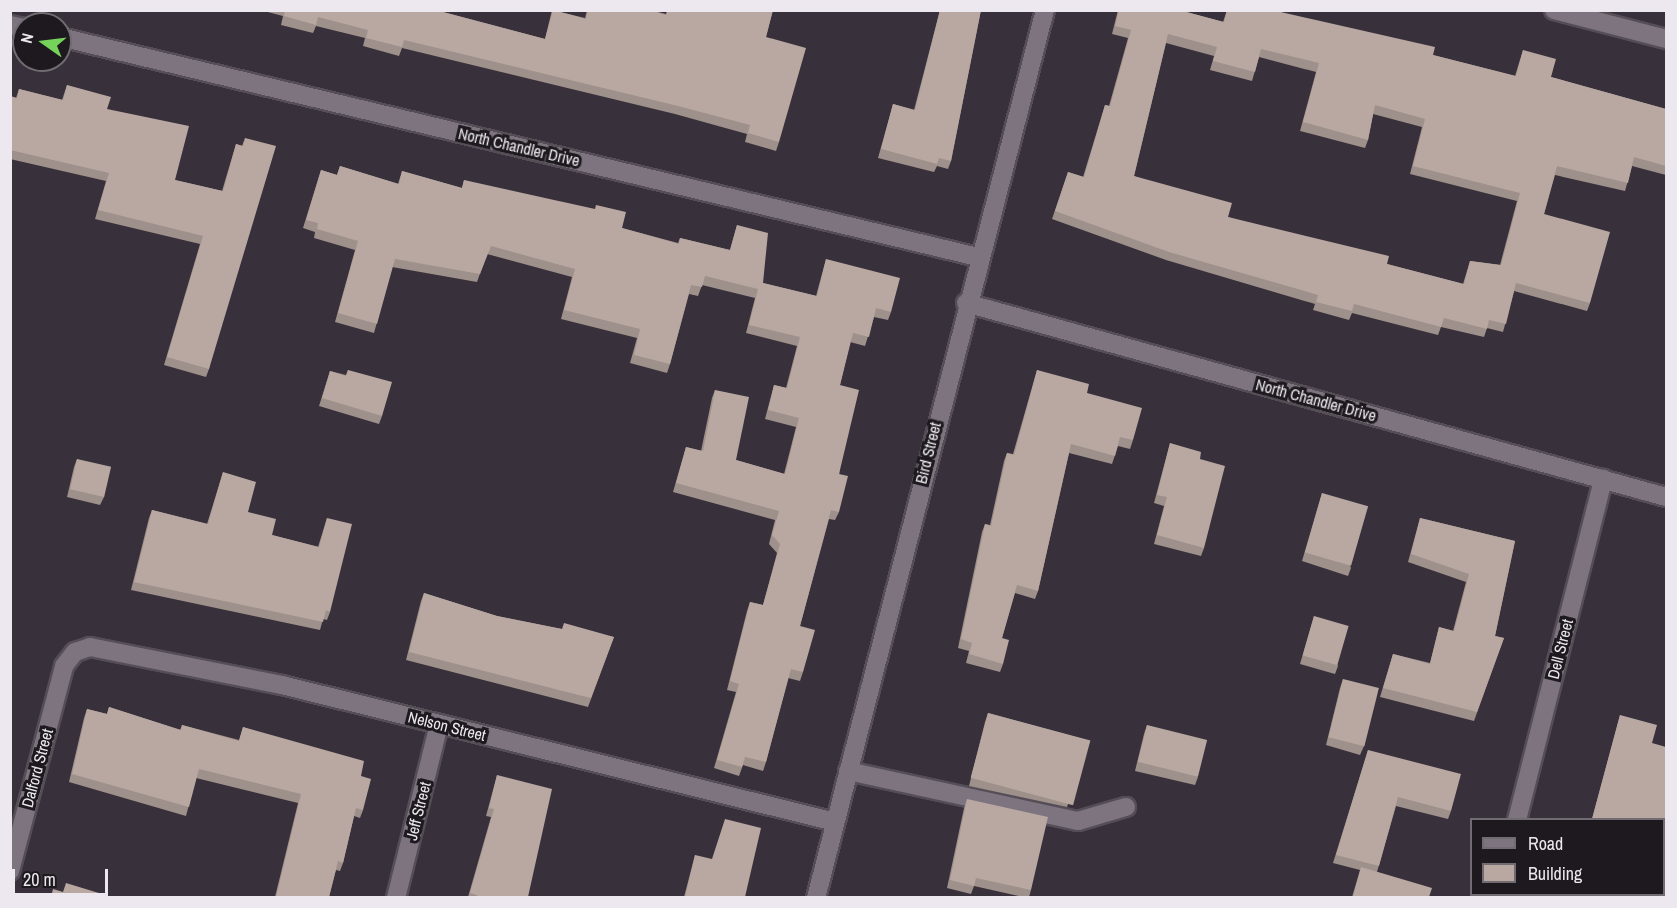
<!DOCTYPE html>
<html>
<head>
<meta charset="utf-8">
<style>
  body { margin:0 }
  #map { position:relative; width:1677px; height:908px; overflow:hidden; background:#38303b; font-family:"Archivo Narrow",sans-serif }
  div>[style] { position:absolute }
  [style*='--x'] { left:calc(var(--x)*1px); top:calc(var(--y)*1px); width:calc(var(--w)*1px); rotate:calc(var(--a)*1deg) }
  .roads { filter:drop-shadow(2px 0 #554e57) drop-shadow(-2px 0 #554e57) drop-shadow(0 2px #554e57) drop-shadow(0 -2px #554e57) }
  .minor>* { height:18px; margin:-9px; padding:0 9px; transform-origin:9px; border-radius:9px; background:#7d7480 }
  .wall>* { inset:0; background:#9e908a }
  .building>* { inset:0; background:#b8a8a1; transform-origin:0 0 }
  span { translate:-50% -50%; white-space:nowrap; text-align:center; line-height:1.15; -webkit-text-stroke:6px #1d191e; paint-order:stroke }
  .street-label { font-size:16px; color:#ede8ef }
  .frame { position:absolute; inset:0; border:12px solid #ede8ef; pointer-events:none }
  .legend { position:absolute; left:1470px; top:818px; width:195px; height:78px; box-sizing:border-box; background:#1d191e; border:2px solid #706c72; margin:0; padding:8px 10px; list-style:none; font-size:18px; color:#ede8ef }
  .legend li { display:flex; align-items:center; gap:12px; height:30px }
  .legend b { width:30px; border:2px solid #706c72 }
  .north { position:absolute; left:12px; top:12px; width:60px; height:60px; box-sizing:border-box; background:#1d191e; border:2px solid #706c72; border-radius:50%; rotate:284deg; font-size:16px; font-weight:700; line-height:24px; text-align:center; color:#ede8ef }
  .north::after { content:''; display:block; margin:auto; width:21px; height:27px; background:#75d25b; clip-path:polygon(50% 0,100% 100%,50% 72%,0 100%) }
  .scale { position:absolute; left:12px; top:869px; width:96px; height:27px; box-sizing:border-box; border:3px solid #ede8ef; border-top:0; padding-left:8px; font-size:18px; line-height:21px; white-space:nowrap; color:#ede8ef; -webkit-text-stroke:4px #1d191e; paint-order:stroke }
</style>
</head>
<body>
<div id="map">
  <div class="roads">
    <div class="minor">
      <div style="--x:1554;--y:10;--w:116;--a:14.5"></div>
      <div style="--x:10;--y:25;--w:14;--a:12"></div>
      <div style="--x:60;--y:37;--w:944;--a:13.48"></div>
      <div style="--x:966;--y:303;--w:726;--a:15.49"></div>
      <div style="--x:848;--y:771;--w:235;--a:12.3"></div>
      <div style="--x:1078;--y:821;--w:50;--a:-16.3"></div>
      <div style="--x:1517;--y:820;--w:352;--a:-75.8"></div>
      <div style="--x:10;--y:871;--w:212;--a:-75.2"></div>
      <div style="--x:64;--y:666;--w:18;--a:-52"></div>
      <div style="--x:75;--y:652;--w:16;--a:-18"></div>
      <div style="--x:90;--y:647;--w:196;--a:11.2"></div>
      <div style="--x:282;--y:685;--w:570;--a:13.91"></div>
      <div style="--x:396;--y:898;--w:179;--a:-76.1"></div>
      <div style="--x:816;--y:898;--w:917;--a:-75.54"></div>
      <div style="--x:1497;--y:898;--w:4;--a:-76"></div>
    </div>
  </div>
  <div class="wall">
    <div style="clip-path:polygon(260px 10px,444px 10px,443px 12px,545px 39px,552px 10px,585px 18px,587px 10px,650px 10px,666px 14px,667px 10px,773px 10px,766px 37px,779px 142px,776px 151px,745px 142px,747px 134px,675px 114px,402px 48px,399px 56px,363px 46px,365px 38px,316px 26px,313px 33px,281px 25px,283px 16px)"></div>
    <div style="clip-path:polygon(940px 10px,981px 10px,951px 161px,948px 169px,937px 166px,934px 172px,878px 158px,893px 104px,914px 110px)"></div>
    <div style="clip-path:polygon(evenodd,1118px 10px,1179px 10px,1223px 22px,1227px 10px,1272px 10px,1433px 55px,1515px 76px,1523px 50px,1551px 77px,1666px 109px,1666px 175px,1632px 166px,1625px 191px,1555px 175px,1544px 214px,1590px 303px,1587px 311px,1514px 291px,1503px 332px,1487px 328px,1484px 337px,1441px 327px,1438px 335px,1352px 313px,1349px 320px,1313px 310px,1315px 304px,1166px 260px,1052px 219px,1068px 172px,1083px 177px,1105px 105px,1109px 106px,1128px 38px,1112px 34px,1118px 10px,1166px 43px,1214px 56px,1210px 70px,1252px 81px,1259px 57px,1316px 72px,1300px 131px,1365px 148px,1368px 140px,1373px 114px,1422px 127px,1410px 174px,1517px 201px,1500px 265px,1470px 261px,1463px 284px,1387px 264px,1228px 217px,1134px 176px,1166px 43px)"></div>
    <div style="clip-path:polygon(67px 85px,107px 109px,175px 180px,222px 191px,236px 144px,242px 146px,245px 138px,209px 369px,206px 377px,164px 365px,200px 244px,95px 219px,106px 181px,10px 159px,10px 96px,16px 98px,19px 89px,62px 100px)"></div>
    <div style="clip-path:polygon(340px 166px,398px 184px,402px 171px,462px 188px,464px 180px,622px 228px,678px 243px,680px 238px,730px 250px,737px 225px,763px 283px,816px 296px,826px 259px,891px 312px,888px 320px,874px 317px,865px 346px,850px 342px,840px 385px,839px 512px,835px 520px,829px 519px,800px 626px,803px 672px,800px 681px,788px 678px,766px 762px,763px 771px,743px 765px,739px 776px,714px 768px,736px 692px,727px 690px,747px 611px,750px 602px,763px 605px,777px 553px,769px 544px,775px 520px,673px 492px,686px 447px,701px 451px,712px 398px,715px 390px,736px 460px,784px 474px,796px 427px,765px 419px,774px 385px,786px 388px,797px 346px,746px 333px,755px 298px,702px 285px,698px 296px,689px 294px,670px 364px,667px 373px,630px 363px,637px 338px,561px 319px,572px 277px,487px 254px,477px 282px,392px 267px,374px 333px,335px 322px,355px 250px,314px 238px,315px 232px,303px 228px,321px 170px,337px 175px)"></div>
    <div style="clip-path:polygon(348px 370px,382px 416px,379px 424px,319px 406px,330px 371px,346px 375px)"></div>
    <div style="clip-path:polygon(1037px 370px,1087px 393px,1133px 440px,1130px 449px,1118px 446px,1112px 464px,1069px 453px,1038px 591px,1035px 599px,1015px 593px,1002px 638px,1003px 664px,1000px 672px,966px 663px,969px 651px,958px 648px,982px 532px,985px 524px,990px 525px,1004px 461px,1007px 453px,1013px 454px)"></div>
    <div style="clip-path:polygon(1170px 443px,1200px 459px,1204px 548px,1201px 556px,1154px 544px,1164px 506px,1154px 503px)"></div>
    <div style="clip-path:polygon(77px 459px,104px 497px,100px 505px,67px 497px,74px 467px)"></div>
    <div style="clip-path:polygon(223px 472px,248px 512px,272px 535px,318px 547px,327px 518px,330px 612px,327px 620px,323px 619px,320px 630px,131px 590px,149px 518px,152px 510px,207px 524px)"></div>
    <div style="clip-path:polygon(1322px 493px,1351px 568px,1348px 576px,1302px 561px)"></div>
    <div style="clip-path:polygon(1420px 518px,1515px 541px,1495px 636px,1504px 638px,1474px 721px,1380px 697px,1393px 654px,1430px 663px,1439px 627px,1453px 631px,1466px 582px,1408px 562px)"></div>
    <div style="clip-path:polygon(424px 593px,497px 616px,562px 629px,614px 637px,588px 707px,406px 660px,421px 601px)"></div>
    <div style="clip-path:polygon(1314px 616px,1338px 666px,1335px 674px,1300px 664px)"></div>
    <div style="clip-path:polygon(1343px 679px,1364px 746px,1360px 755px,1326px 745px,1340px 688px)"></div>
    <div style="clip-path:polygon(109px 707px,180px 730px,182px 725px,239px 740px,243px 727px,361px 776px,363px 810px,360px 818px,354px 816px,343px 863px,340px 871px,336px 870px,329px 897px,275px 897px,298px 803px,196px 778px,186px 816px,69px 782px,84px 718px,87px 709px,107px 714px)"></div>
    <div style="clip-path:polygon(988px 713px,1090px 741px,1067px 807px,969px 786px,985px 722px)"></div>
    <div style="clip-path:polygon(1620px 715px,1652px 743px,1664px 819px,1592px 819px)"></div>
    <div style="clip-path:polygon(1147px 725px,1198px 777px,1195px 785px,1135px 771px,1144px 734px)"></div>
    <div style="clip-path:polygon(1368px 750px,1451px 811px,1448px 819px,1396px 806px,1377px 872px,1429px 897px,1352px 897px,1360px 870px,1333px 863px)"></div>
    <div style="clip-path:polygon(497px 775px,528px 897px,468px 897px,491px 817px,486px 816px)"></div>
    <div style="clip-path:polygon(967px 799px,1031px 890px,1029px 897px,1023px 897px,974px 886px,971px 894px,947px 888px,964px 808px)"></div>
    <div style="clip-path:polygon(695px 855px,745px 897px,684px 897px)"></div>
  </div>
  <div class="building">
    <div style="clip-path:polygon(285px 10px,444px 10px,443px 12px,545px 39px,553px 10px,586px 19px,588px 10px,650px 10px,666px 15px,668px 10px,773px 10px,766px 37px,806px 48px,779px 142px,748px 133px,750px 125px,678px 106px,404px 40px,402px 47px,366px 38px,368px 30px,318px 17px,316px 25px,284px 16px)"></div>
    <div style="clip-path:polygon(940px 10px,981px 10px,951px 161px,939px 158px,937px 164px,881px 149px,893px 104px,915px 110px)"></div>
    <div style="clip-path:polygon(evenodd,1119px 10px,1179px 10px,1224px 22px,1227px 10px,1272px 10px,1435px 47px,1433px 55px,1516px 76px,1523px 50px,1556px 59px,1551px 77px,1666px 109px,1666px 166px,1634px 157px,1628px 183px,1557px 166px,1544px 214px,1610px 232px,1590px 303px,1516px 283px,1506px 324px,1489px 320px,1487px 329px,1444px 318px,1441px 327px,1354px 304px,1352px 311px,1316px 302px,1318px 295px,1169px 252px,1055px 211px,1068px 172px,1084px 177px,1105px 105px,1110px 106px,1131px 30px,1115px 26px,1119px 10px,1168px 34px,1217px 47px,1213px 61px,1255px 72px,1261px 49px,1319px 63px,1303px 122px,1368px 140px,1375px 105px,1425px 119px,1413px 166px,1520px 193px,1501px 265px,1470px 261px,1464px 284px,1387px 264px,1389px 256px,1228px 217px,1232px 203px,1134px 176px,1168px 34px)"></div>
    <div style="clip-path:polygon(67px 85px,111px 97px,107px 109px,189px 126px,175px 180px,223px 191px,236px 144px,243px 146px,245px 138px,276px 146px,209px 369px,167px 357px,203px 236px,98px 210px,109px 173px,10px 150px,10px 96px,17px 98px,19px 89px,63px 100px)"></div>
    <div style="clip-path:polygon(340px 166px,399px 184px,402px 171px,462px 188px,464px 180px,595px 209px,596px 205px,626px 212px,622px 228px,679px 244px,680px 238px,730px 250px,737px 225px,768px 233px,763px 283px,817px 296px,826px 259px,900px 278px,891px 312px,876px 308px,869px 337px,853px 333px,840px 385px,859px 390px,839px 474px,848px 476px,839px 512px,831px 510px,800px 626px,815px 630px,803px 672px,791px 669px,766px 762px,745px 757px,742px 767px,717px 760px,739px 684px,730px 681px,750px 602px,763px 605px,780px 544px,772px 535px,779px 511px,676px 483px,686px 447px,703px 451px,715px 390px,749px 397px,736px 460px,785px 474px,799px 418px,768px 410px,774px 385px,787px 388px,800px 337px,749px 325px,758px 289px,705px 276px,702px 287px,691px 285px,670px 364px,634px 355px,640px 329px,564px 310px,575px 269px,491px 246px,480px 274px,395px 259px,377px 324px,338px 313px,358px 241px,317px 229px,318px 223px,306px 220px,321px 170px,337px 175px)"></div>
    <div style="clip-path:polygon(348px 370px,392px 382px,382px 416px,322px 398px,330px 371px,346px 376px)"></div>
    <div style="clip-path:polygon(1037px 370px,1089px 384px,1087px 393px,1142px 408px,1133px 440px,1120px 437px,1115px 456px,1071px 444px,1038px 591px,1017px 585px,1002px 638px,1009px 640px,1003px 664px,969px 654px,972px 643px,961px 639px,985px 524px,991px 526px,1007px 453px,1014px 455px)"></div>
    <div style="clip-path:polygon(1170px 443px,1201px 452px,1200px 459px,1225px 466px,1204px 548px,1157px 535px,1167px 497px,1157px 495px)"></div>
    <div style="left:77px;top:459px;width:35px;height:31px;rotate:13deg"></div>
    <div style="clip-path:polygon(223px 472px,256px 482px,248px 512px,276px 519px,272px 535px,319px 547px,327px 518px,352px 524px,330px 612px,326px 610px,323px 622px,134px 582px,152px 510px,208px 524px)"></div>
    <div style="left:1322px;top:493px;width:48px;height:62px;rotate:16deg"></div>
    <div style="clip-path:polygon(1420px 518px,1515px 541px,1495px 636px,1504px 638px,1477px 712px,1383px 688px,1393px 654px,1430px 664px,1439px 627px,1454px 631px,1469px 574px,1411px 554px)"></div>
    <div style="clip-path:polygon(424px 593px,497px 616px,562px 629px,564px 623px,614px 637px,591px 698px,409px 652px)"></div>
    <div style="left:1314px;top:616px;width:36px;height:41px;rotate:16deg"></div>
    <div style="left:1343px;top:679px;width:37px;height:60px;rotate:14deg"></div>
    <div style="clip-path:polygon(109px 707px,181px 730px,182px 725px,239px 741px,243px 727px,364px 761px,361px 776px,371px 779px,363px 810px,356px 808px,343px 863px,338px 861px,329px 897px,270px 897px,270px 896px,276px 897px,301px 794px,199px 769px,189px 807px,72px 774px,87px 709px,107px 714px)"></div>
    <div style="left:988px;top:713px;width:106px;height:67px;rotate:15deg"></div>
    <div style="clip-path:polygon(1620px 715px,1657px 725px,1652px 743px,1666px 747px,1666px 844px,1664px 857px,1664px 819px,1592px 819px)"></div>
    <div style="left:1147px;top:725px;width:62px;height:38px;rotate:14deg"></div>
    <div style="clip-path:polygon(1368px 750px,1461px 774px,1451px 811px,1398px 797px,1379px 866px,1336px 855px)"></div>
    <div style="clip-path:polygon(497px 775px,552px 789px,528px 897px,477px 897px,477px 895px,470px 893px,494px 809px,489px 808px)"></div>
    <div style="clip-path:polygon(967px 799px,1048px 817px,1031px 890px,976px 878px,974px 886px,950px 880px)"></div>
    <div style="clip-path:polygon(725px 819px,761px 828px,745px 897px,685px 897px,695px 855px,712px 859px)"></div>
    <div style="clip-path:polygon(1361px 867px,1432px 888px,1429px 897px,1353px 897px)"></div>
    <div style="clip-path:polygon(66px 883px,112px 897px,51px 897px,53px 889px,63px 892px)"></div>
    <div style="left:1573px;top:894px;width:86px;height:3px"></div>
  </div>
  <div class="street-label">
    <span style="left:519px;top:147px;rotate:13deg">North Chandler Drive</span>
    <span style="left:1316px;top:400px;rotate:15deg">North Chandler Drive</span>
    <span style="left:928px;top:453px;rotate:-76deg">Bird Street</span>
    <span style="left:1560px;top:649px;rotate:-76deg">Dell Street</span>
    <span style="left:447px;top:726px;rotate:14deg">Nelson Street</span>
    <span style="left:37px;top:768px;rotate:-75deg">Dalford Street</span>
    <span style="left:418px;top:811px;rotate:-76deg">Jeff Street</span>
  </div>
  <div class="frame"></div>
  <ul class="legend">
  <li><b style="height:8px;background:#7d7480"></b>Road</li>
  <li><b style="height:16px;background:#b8a8a1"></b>Building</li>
  </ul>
  <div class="north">N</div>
  <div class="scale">20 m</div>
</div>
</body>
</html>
